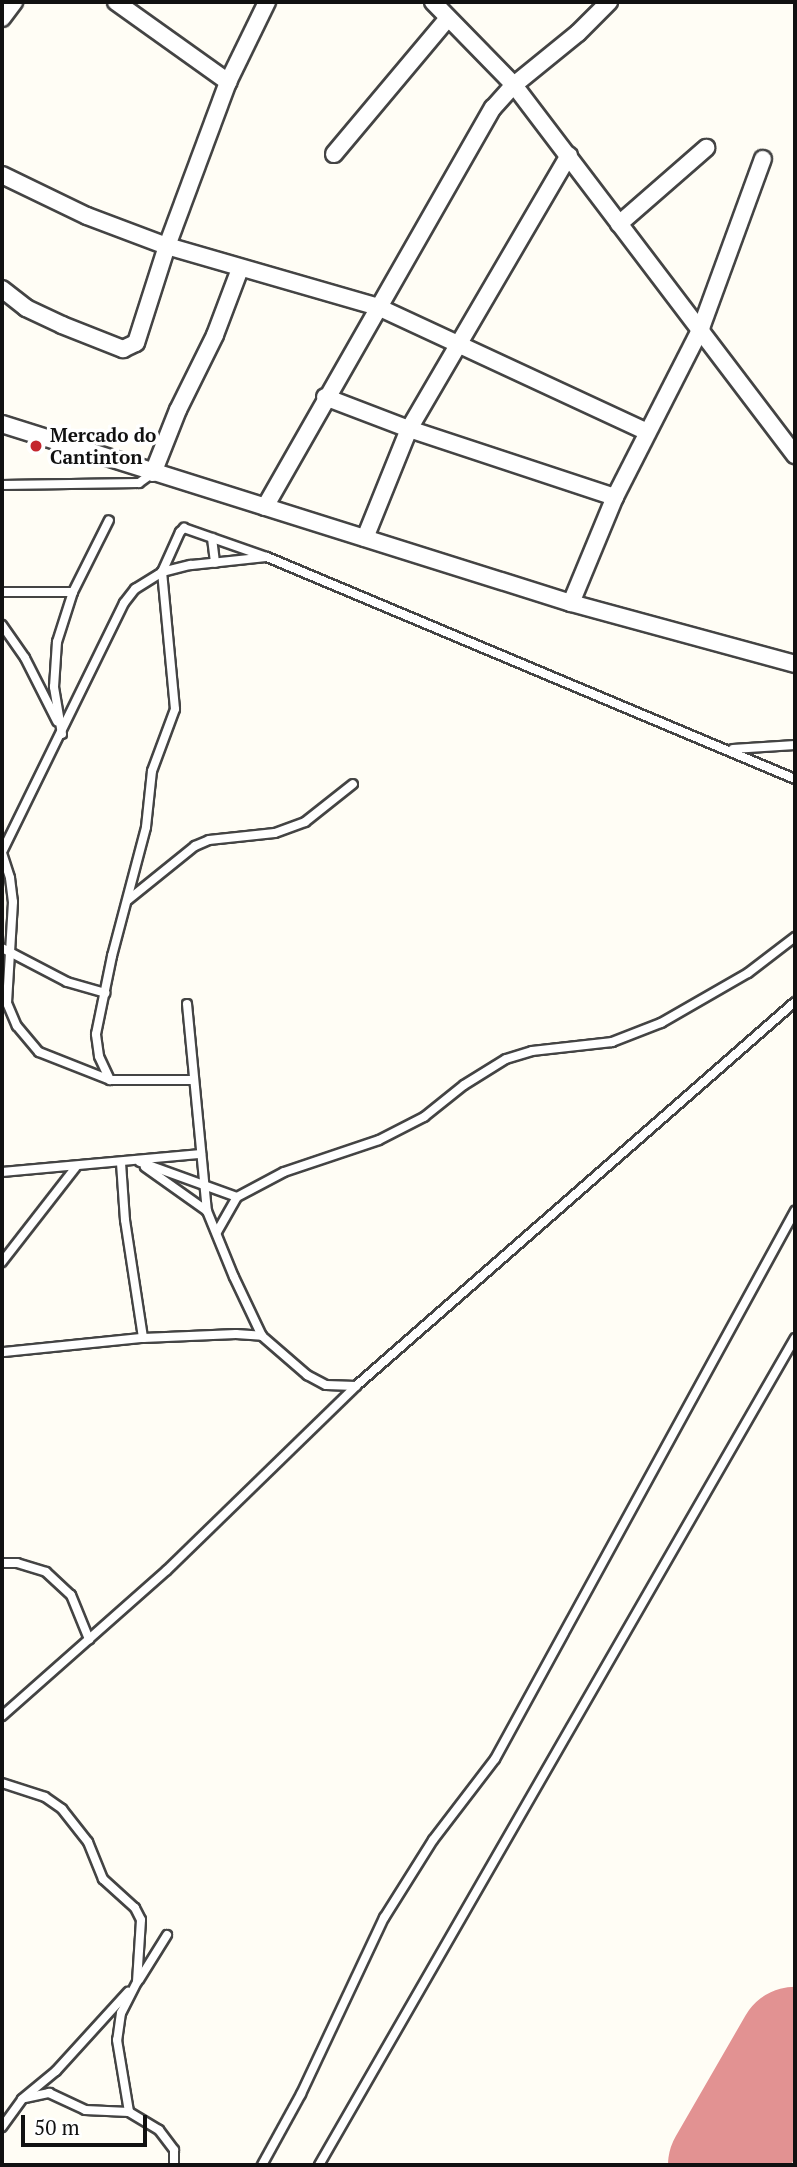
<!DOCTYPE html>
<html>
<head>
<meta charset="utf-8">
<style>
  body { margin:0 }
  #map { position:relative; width:797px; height:2167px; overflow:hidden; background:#fffdf5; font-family:"PT Serif",serif }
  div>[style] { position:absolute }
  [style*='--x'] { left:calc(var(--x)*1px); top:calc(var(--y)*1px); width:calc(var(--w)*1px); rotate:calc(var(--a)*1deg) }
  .runway>* { height:114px; margin:-57px; padding:0 57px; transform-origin:57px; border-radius:57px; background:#e29292 }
  .roads { filter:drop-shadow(2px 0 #444) drop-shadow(-2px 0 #444) drop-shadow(0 2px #444) drop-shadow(0 -2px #444) }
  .service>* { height:8px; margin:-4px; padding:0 4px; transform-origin:4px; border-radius:4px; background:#fff }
  .minor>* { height:16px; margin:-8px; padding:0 8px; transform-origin:8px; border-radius:8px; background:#fff }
  .dots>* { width:19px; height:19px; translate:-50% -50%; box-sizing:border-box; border:4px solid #fff; border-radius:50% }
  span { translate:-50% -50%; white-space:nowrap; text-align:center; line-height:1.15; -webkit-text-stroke:7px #fff; paint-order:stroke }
  .poi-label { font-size:19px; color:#111; font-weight:700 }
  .left { translate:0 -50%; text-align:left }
  .frame { position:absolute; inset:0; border:4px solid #111; pointer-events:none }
  .scale { position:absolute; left:21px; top:2115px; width:126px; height:32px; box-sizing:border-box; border:4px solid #111; border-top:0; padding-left:9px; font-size:21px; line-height:24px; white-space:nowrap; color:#111; -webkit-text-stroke:5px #fff; paint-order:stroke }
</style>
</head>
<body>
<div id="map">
  <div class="runway">
    <div style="--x:725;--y:2165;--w:140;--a:-60"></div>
  </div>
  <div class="roads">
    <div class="service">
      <div style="--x:2;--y:485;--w:137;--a:-0.8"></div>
      <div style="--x:139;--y:483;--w:17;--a:-36"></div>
      <div style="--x:212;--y:538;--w:25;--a:83"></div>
      <div style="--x:2;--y:592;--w:71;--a:0"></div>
      <div style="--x:2;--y:625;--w:40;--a:55.1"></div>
      <div style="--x:25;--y:658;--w:71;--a:63.1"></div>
      <div style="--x:62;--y:734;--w:48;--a:-99.7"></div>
      <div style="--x:54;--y:687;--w:45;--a:-86.2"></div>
      <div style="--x:57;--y:642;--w:52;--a:-72.3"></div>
      <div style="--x:73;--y:592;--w:80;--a:-63.4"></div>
      <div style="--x:733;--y:749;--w:62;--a:-3.7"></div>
      <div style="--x:2;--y:852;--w:277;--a:-63.9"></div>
      <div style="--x:124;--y:603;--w:18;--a:-52"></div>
      <div style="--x:135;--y:589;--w:32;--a:-32"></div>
      <div style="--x:162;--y:572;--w:30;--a:-14"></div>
      <div style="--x:191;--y:565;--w:76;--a:-6"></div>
      <div style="--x:267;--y:557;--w:573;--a:22.8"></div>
      <div style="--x:2;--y:853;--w:26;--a:72"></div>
      <div style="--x:10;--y:878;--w:24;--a:83"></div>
      <div style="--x:13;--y:902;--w:101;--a:93.4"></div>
      <div style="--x:7;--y:1003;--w:25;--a:67"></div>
      <div style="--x:17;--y:1026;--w:34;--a:50"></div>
      <div style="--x:39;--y:1052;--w:76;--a:21.5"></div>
      <div style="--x:110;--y:1080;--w:84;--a:0"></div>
      <div style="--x:128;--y:900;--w:86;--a:-38.9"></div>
      <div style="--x:195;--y:846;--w:15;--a:-23"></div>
      <div style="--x:209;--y:840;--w:66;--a:-6.1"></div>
      <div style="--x:275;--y:833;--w:32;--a:-20"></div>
      <div style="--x:305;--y:822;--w:61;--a:-38.4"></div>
      <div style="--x:2;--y:948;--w:73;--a:27.6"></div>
      <div style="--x:67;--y:982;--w:40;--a:16"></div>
      <div style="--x:187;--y:1004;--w:208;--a:84.5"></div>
      <div style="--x:207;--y:1211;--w:71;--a:67.8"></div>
      <div style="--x:234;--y:1277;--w:65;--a:64.6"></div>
      <div style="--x:262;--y:1336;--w:60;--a:40.9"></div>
      <div style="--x:307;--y:1375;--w:21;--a:28"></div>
      <div style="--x:326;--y:1385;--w:30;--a:2"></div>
      <div style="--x:110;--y:1080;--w:26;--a:-115"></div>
      <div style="--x:99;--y:1056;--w:22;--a:-98"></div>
      <div style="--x:96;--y:1034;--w:80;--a:-78.4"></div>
      <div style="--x:112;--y:956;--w:133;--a:-75.2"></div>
      <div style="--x:146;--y:827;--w:56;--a:-83.9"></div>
      <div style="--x:152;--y:771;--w:66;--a:-69.6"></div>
      <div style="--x:175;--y:709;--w:138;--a:-95.4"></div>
      <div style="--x:162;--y:572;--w:44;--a:-65.8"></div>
      <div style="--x:180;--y:532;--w:6;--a:-45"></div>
      <div style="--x:184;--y:528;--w:85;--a:19.3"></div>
      <div style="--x:140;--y:1162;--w:103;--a:19.8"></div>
      <div style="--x:121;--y:1163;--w:57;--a:86"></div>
      <div style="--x:125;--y:1220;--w:119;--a:81.3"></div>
      <div style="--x:145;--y:1167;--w:76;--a:35.4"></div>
      <div style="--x:2;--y:1172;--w:200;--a:-5.2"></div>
      <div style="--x:217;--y:1232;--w:40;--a:-60.3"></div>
      <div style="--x:237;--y:1197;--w:53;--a:-28"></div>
      <div style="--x:284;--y:1172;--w:100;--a:-18.6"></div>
      <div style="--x:379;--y:1140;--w:51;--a:-27.1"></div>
      <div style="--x:424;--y:1117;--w:51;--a:-38.7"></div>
      <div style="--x:464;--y:1085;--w:49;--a:-31.8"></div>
      <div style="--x:506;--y:1059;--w:27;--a:-17"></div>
      <div style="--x:532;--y:1051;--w:81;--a:-6.4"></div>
      <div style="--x:612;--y:1042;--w:53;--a:-21.2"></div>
      <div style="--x:661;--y:1023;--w:100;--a:-29.9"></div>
      <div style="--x:748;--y:973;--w:59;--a:-37.5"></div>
      <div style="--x:2;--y:1262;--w:120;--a:-52.1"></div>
      <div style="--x:4;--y:1352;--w:140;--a:-5.8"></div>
      <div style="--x:143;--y:1338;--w:93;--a:-2.5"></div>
      <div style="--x:236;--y:1334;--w:26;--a:4"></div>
      <div style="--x:2;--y:1563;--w:15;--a:0"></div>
      <div style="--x:17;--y:1563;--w:30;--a:17"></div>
      <div style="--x:46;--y:1572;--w:34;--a:43"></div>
      <div style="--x:71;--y:1595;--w:48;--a:67.8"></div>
      <div style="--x:2;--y:1716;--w:220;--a:-41.5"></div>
      <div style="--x:167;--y:1570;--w:264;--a:-44.2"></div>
      <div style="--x:356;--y:1386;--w:583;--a:-41.18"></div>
      <div style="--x:2;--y:1783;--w:45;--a:18"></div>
      <div style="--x:45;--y:1797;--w:21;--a:35"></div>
      <div style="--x:62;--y:1809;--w:42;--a:51.8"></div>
      <div style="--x:88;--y:1842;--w:40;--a:68"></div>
      <div style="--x:103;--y:1879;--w:43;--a:42.2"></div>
      <div style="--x:135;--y:1908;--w:13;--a:63"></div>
      <div style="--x:141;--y:1920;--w:62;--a:93.7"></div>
      <div style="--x:137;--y:1982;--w:35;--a:117"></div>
      <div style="--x:121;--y:2013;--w:27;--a:98"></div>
      <div style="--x:117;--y:2040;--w:73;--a:80.5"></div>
      <div style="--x:129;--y:2112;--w:35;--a:31"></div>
      <div style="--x:159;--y:2130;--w:25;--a:53"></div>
      <div style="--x:174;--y:2150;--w:15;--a:90"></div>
      <div style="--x:139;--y:1980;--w:53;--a:-58.1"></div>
      <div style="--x:25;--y:2098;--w:25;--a:-12"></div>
      <div style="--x:49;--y:2093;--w:40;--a:25"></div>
      <div style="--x:85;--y:2110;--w:44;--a:2.6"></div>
      <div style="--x:2;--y:2127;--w:34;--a:-54"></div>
      <div style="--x:22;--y:2099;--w:44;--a:-39.5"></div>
      <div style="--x:56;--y:2071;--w:107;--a:-47.7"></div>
      <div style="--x:262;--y:2165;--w:81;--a:-61.2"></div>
      <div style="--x:301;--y:2094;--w:195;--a:-64.8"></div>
      <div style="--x:384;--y:1918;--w:92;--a:-57.9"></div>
      <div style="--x:433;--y:1840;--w:102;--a:-52.6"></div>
      <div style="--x:495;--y:1759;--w:625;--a:-61.3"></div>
      <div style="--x:319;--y:2165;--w:954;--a:-60.08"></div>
    </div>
    <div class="minor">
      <div style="--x:116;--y:2;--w:138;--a:35.5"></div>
      <div style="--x:433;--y:2;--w:116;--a:45.7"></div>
      <div style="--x:514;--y:85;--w:465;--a:52.8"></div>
      <div style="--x:2;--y:18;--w:20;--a:-53"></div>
      <div style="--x:334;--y:154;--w:177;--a:-50"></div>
      <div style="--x:2;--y:175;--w:94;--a:25.8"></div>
      <div style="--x:87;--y:216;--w:85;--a:20.6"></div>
      <div style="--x:167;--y:246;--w:220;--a:16.1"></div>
      <div style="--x:378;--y:307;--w:297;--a:24.9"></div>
      <div style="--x:619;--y:224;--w:116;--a:-41.1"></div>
      <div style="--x:2;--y:289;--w:31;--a:38"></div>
      <div style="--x:26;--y:308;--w:40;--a:25"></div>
      <div style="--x:62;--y:325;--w:66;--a:21.5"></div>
      <div style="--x:123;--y:349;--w:14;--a:-25"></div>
      <div style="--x:136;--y:343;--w:102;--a:-72.3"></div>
      <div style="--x:167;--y:246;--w:175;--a:-69.6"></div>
      <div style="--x:228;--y:82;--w:89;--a:-64"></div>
      <div style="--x:325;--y:397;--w:90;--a:20.9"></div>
      <div style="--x:409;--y:429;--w:217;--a:18.3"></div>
      <div style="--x:2;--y:424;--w:596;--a:17.46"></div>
      <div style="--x:571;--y:603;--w:232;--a:15.2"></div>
      <div style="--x:153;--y:473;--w:68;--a:-68.4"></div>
      <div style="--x:178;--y:410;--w:84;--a:-63.7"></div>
      <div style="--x:215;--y:335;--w:71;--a:-69.3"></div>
      <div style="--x:265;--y:507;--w:460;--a:-60.3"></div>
      <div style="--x:493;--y:108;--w:31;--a:-48"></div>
      <div style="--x:514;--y:85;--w:82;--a:-39.1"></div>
      <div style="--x:578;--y:33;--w:44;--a:-45"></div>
      <div style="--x:365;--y:538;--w:118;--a:-68"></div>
      <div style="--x:409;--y:429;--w:317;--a:-59.7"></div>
      <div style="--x:571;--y:603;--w:115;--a:-67.5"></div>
      <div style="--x:615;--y:497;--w:190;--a:-63"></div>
      <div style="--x:701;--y:328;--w:180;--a:-69.9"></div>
    </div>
  </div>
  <div class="dots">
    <div style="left:36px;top:446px;background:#c4262e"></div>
  </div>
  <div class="poi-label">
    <span class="left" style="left:50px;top:446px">Mercado do<br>Cantinton</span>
  </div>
  <div class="frame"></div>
  <div class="scale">50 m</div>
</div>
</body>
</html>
